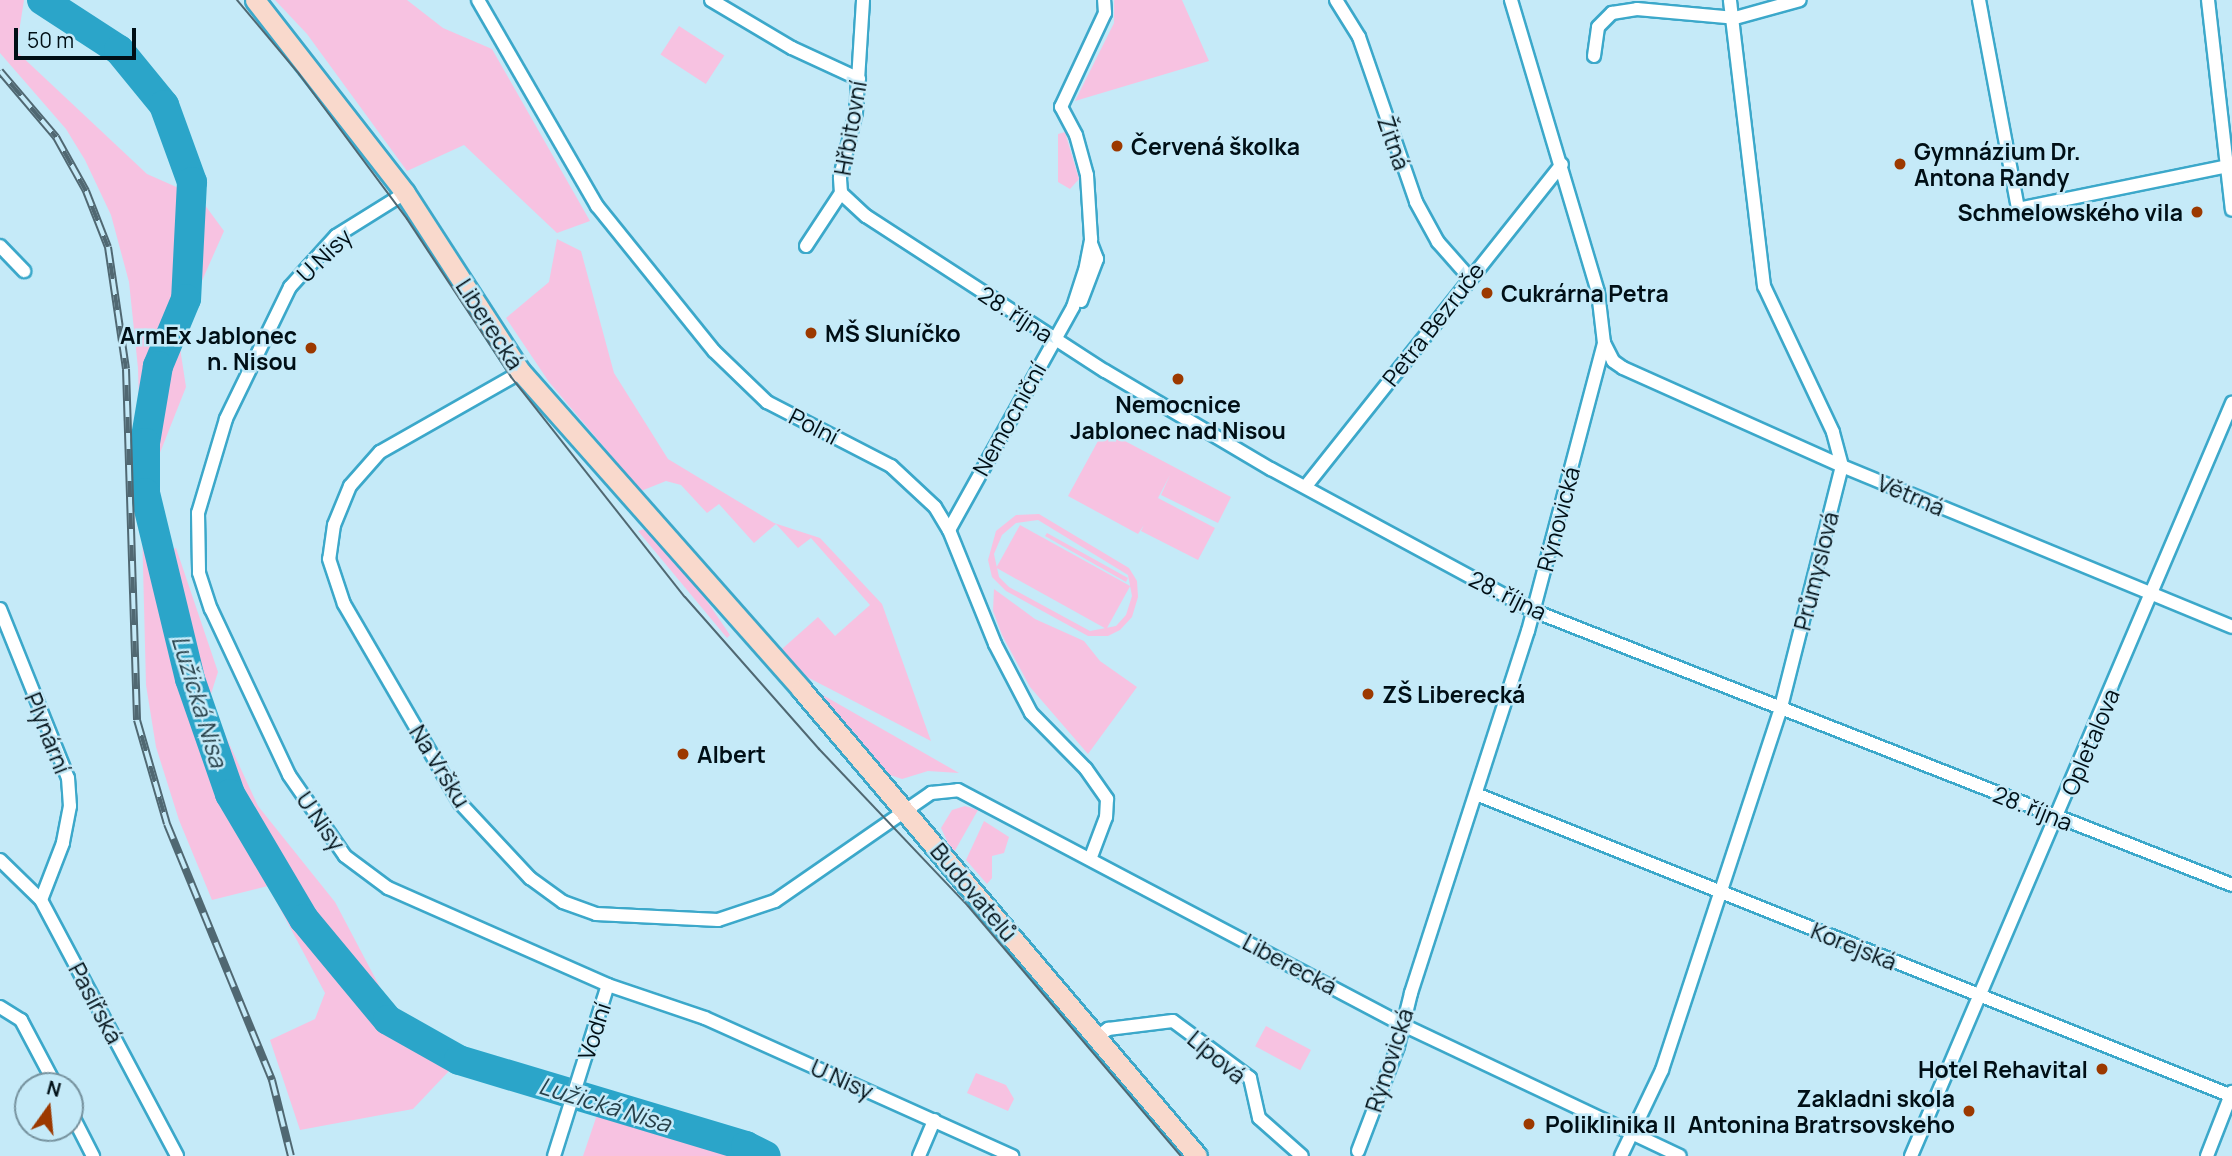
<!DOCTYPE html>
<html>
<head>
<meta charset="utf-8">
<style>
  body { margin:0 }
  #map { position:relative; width:2232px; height:1156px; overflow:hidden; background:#c5eaf8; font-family:Manrope,sans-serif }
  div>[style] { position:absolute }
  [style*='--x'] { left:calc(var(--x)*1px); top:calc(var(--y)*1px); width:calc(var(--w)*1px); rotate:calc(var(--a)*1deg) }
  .green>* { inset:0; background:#f7c2e1; transform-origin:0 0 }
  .river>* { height:30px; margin:-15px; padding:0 15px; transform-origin:15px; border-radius:15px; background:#2ba5c9 }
  .roads { filter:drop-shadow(2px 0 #3ca8ca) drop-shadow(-2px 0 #3ca8ca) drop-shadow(0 2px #3ca8ca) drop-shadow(0 -2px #3ca8ca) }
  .street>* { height:12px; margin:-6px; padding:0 6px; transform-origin:6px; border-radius:6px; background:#fff }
  .primary>* { height:19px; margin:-9.5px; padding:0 9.5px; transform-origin:9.5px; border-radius:9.5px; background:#f9d9cc }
  .tram>* { height:2px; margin:-1px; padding:0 1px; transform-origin:1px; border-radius:1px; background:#506872 }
  .rail>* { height:8px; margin-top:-4px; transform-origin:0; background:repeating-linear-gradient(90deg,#c5eaf8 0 16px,#506872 0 32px); box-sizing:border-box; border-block:2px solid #506872 }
  .dots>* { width:19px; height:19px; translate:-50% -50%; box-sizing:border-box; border:4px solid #c5eaf8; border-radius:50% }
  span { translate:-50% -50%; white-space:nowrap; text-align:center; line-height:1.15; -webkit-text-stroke:5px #c5eaf8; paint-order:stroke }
  .street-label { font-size:23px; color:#000f16 }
  .poi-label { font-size:23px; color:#000f16; font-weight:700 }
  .left { translate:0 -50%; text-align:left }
  .right { translate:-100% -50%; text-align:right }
  .water-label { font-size:24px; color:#28414a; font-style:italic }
  .north { position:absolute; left:14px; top:1072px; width:70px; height:70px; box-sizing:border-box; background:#c5eaf8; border:2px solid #76929e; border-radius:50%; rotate:15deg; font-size:19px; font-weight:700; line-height:28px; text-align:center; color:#000f16 }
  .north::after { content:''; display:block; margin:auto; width:24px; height:32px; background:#9c3900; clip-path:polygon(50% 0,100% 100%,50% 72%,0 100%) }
  .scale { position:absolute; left:14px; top:28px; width:122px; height:32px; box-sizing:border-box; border:4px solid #000f16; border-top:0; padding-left:9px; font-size:21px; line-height:24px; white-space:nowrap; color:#000f16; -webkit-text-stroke:5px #c5eaf8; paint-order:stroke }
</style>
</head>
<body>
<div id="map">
  <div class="green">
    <div style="clip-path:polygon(0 0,24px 0,16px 51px,147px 174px,199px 197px,224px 231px,178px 335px,186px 387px,150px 478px,166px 551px,176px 548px,218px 672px,209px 700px,258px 806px,335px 902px,393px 1012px,466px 1053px,413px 1109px,300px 1130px,270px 1040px,315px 1019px,325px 993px,268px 886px,212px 900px,179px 820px,156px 747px,146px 685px,138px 368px,129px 282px,111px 215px,85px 160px,66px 129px,0 53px)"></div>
    <div style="clip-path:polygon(275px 0,407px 0,443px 28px,492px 49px,590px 221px,557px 233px,464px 145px,407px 171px,307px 34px)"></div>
    <div style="clip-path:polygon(1114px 0,1182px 0,1209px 61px,1075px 101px,1114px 23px)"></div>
    <div style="left:679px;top:26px;width:54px;height:34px;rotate:33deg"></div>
    <div style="clip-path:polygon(1065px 132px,1079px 179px,1070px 189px,1058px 182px,1058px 134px)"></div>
    <div style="clip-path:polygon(557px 239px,581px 251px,614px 373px,668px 459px,774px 523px,820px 538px,882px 604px,931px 741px,807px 677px,782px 649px,818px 617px,835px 636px,870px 605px,811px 538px,798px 548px,776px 524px,754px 543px,719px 504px,707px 513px,681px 485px,666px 481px,641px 491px,549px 382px,506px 318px,549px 282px)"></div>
    <div style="clip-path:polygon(1104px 430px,1231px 497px,1218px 523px,1161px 495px,1170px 475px,1158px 498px,1215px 528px,1198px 560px,1141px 531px,1144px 525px,1138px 534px,1068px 496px)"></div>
    <div style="clip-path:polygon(evenodd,1039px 514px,1129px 568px,1137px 581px,1138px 597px,1132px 617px,1120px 630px,1108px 636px,1088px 636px,1006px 591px,992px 577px,988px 560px,996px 531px,1016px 515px,1039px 514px,1038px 520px,1128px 575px,1132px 596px,1126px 615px,1116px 626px,1090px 631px,1009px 587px,999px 577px,994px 554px,1002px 535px,1016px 523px,1038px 520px)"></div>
    <div style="left:1020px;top:525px;width:126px;height:49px;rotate:29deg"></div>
    <div style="clip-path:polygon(644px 529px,694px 582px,730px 635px,727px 638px,638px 531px)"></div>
    <div style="clip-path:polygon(1047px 533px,1128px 578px,1126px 582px,1045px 536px)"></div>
    <div style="clip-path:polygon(994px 589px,1035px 619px,1084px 641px,1100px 661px,1137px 687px,1088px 754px,1030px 687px,1002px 635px,993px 611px)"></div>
    <div style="clip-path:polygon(814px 690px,959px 773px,928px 771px,902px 779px,887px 774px)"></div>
    <div style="clip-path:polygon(965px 806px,978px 810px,953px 854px,941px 828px,952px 810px)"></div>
    <div style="clip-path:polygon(984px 821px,1009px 837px,1004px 853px,992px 856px,992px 878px,987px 884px,966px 860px)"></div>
    <div style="left:1266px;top:1026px;width:51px;height:23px;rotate:28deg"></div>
    <div style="clip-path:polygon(976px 1073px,1006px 1085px,1014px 1099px,1008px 1111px,967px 1093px)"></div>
    <div style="clip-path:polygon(598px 1112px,741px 1156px,583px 1156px)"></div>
  </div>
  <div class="river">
    <div style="--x:42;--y:0;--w:92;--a:33"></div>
    <div style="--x:119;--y:50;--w:71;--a:50.7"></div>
    <div style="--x:164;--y:105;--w:82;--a:70"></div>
    <div style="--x:192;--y:182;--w:117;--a:92.9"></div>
    <div style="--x:186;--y:299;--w:73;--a:112.7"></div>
    <div style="--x:158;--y:366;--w:78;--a:99.6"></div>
    <div style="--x:145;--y:443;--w:50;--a:90"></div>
    <div style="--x:145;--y:493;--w:191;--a:76.4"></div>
    <div style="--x:190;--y:679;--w:122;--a:70.8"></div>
    <div style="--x:230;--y:794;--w:145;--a:59.4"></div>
    <div style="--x:304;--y:919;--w:131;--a:50.3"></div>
    <div style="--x:388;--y:1020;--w:81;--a:29.4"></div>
    <div style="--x:459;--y:1060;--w:300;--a:16.7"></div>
    <div style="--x:746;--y:1146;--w:22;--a:27"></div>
  </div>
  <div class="roads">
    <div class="street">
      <div style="--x:478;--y:0;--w:238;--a:60"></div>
      <div style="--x:597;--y:206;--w:186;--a:51.1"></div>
      <div style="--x:714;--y:351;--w:74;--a:43.9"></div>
      <div style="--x:767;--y:402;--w:140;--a:27.3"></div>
      <div style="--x:891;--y:466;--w:60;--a:43"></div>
      <div style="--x:935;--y:507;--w:27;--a:59"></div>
      <div style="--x:949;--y:530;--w:123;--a:68"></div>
      <div style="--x:995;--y:644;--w:78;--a:62.4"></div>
      <div style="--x:1031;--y:713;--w:78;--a:45.5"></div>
      <div style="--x:1086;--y:769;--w:37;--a:55"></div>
      <div style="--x:1107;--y:799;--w:18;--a:93"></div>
      <div style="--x:1106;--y:817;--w:43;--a:110.6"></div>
      <div style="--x:711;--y:0;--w:94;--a:30.7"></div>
      <div style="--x:792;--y:48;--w:74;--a:24.8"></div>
      <div style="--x:1336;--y:0;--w:44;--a:58.1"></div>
      <div style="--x:1359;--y:37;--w:175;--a:70.9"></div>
      <div style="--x:1416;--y:202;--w:46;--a:61.2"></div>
      <div style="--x:1438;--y:242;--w:47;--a:48.5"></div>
      <div style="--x:1979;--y:0;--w:213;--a:79.4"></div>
      <div style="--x:2018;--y:209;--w:214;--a:-11.6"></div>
      <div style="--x:2208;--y:0;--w:211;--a:83.5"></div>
      <div style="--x:1594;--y:56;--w:29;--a:-82"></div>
      <div style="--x:1598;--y:27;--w:20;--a:-45"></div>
      <div style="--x:1612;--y:13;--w:25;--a:-9"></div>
      <div style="--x:1637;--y:9;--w:98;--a:5.2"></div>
      <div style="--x:1735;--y:18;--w:67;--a:-15.5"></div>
      <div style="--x:405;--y:193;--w:81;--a:148.1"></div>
      <div style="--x:336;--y:236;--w:69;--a:132"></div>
      <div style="--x:290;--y:287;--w:147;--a:115.9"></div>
      <div style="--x:226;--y:419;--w:98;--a:106.6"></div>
      <div style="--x:198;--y:513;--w:60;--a:89"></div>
      <div style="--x:199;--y:573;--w:38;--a:72"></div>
      <div style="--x:211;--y:609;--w:183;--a:64.8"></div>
      <div style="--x:289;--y:775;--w:98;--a:55.3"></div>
      <div style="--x:345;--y:856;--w:54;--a:36.7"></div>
      <div style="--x:388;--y:888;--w:240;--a:23.8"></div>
      <div style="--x:608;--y:985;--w:102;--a:18.8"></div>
      <div style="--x:705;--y:1018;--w:337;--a:24.2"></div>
      <div style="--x:841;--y:193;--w:34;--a:43"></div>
      <div style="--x:866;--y:216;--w:285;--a:33"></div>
      <div style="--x:1105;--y:371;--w:193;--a:30.6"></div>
      <div style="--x:1271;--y:469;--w:299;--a:28.4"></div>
      <div style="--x:1534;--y:611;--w:750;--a:21.43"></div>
      <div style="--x:0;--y:246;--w:35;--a:46"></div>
      <div style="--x:806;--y:246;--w:64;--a:-56.6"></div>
      <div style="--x:841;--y:193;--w:16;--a:-94"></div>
      <div style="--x:840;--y:177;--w:67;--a:-76.2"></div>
      <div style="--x:856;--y:112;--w:112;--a:-86.4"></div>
      <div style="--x:1081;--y:301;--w:45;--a:-69.1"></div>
      <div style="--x:1097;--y:259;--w:17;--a:-111"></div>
      <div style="--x:1604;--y:343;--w:20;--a:63"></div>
      <div style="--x:1613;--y:361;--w:12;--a:35"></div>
      <div style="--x:1623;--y:368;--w:240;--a:24.1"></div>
      <div style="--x:1842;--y:466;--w:422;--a:22.4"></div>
      <div style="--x:521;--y:372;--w:162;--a:150.4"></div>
      <div style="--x:380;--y:452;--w:45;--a:131.4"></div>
      <div style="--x:350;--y:486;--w:42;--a:112.3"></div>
      <div style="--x:334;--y:525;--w:34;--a:98"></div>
      <div style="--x:329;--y:559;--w:47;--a:71.6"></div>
      <div style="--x:344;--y:604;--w:230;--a:59.8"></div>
      <div style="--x:460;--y:803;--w:103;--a:47"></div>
      <div style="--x:530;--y:878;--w:41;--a:36"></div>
      <div style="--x:563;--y:902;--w:35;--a:20"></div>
      <div style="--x:596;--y:914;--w:122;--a:2.8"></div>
      <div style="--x:718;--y:920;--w:60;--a:-18.4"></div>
      <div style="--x:775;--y:901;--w:190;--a:-34.7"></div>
      <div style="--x:931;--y:793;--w:27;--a:-6"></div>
      <div style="--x:958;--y:790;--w:503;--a:27.84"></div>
      <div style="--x:1403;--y:1025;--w:306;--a:25.3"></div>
      <div style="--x:1306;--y:486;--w:411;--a:-51.5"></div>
      <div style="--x:949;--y:530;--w:255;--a:-60.9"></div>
      <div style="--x:1073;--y:307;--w:38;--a:-72"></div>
      <div style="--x:1085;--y:271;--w:33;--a:-79"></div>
      <div style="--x:1091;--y:239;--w:64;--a:-93.6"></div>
      <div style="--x:1087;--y:175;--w:41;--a:-105.4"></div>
      <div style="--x:1076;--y:135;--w:32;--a:-118"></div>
      <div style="--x:1061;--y:107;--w:104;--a:-64.9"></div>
      <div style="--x:1105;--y:13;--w:13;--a:-94"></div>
      <div style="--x:0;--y:609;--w:182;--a:68.1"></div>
      <div style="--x:68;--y:778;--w:28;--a:86"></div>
      <div style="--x:70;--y:806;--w:38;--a:101"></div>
      <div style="--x:63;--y:843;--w:61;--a:111.1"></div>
      <div style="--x:1476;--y:794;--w:814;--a:21.78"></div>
      <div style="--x:0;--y:860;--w:57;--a:44.3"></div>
      <div style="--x:41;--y:900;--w:290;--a:62"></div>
      <div style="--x:0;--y:1007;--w:25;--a:32"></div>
      <div style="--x:21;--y:1020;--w:75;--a:62.1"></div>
      <div style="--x:1097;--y:1037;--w:14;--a:-36"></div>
      <div style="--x:1108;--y:1029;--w:65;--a:-7"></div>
      <div style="--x:1173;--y:1021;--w:96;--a:36.5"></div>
      <div style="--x:1250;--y:1078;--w:41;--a:77.3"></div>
      <div style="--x:1259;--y:1118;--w:57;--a:41.5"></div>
      <div style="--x:70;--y:1111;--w:51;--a:62.9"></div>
      <div style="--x:1358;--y:1151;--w:112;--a:-69.1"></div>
      <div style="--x:1398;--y:1046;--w:55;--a:-76.2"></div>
      <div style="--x:1411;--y:993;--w:380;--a:-72.1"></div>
      <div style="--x:1528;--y:631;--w:298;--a:-75.2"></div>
      <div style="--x:1604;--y:343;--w:51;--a:-96.7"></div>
      <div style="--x:1598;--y:292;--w:305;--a:-106.6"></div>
      <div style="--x:554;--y:1156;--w:179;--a:-72.5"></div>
      <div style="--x:919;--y:1156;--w:39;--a:-67"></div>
      <div style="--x:1621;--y:1156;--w:95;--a:-64.5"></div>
      <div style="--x:1662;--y:1070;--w:382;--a:-71.8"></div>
      <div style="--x:1781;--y:707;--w:249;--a:-75.8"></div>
      <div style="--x:1842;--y:466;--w:35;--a:-105"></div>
      <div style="--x:1833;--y:432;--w:161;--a:-115.3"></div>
      <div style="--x:1764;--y:286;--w:288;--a:-96.8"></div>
      <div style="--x:1911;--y:1156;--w:819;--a:-66.91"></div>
      <div style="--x:2207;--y:1156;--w:69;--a:-68.7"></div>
    </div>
    <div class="primary">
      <div style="--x:255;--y:0;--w:244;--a:52.1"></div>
      <div style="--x:405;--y:193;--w:213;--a:57.1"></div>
      <div style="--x:521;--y:372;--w:423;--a:48.5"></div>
      <div style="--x:801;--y:689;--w:612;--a:49.7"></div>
    </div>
  </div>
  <div class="tram">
    <div style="--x:237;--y:0;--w:97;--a:50"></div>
    <div style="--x:299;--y:74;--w:181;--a:53.3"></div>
    <div style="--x:407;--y:219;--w:189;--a:56.6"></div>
    <div style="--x:511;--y:377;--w:280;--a:51.7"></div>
    <div style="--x:685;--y:597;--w:203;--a:48.6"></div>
    <div style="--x:819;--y:749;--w:216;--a:46.5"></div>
    <div style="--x:968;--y:906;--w:328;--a:49.6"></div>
  </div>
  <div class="rail">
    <div style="--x:0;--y:71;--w:87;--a:49.7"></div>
    <div style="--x:56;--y:137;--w:62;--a:60.9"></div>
    <div style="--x:86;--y:191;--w:60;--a:68.6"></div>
    <div style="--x:108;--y:247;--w:123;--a:81.6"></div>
    <div style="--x:126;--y:369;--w:351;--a:88.2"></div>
    <div style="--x:137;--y:720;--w:108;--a:73.9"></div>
    <div style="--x:167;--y:824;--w:277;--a:67.7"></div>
    <div style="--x:272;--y:1080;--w:78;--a:76"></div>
  </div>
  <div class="dots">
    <div style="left:1117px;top:146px;background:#9c3900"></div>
    <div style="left:1900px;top:164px;background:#9c3900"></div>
    <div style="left:2197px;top:212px;background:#9c3900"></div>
    <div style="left:1487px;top:293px;background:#9c3900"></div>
    <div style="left:811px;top:333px;background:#9c3900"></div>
    <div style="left:311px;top:348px;background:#9c3900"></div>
    <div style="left:1178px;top:379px;background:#9c3900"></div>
    <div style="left:1368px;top:694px;background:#9c3900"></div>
    <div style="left:683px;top:754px;background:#9c3900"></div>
    <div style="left:2102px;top:1069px;background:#9c3900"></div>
    <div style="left:1969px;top:1111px;background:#9c3900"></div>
    <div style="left:1529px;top:1124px;background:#9c3900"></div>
  </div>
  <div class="street-label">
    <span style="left:850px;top:128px;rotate:-80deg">Hřbitovní</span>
    <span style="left:1394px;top:143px;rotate:71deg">Žitná</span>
    <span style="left:324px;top:255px;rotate:-44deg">U Nisy</span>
    <span style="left:1016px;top:314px;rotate:33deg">28. října</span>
    <span style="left:490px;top:324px;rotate:57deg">Liberecká</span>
    <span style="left:1433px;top:324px;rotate:-52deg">Petra Bezruče</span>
    <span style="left:1009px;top:419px;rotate:-61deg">Nemocniční</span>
    <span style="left:814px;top:426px;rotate:27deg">Polní</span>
    <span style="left:1911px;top:495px;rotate:23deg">Větrná</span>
    <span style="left:1558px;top:519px;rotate:-75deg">Rýnovická</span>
    <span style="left:1816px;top:571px;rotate:-76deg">Průmyslová</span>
    <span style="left:1508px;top:595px;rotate:26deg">28. října</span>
    <span style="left:48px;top:733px;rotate:68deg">Plynární</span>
    <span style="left:2090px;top:742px;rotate:-67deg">Opletalova</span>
    <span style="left:440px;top:766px;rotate:58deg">Na Vršku</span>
    <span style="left:2033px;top:808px;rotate:22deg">28. října</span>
    <span style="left:321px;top:821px;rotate:55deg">U Nisy</span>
    <span style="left:974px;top:892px;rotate:50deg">Budovatelů</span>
    <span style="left:1854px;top:946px;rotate:22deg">Korejská</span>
    <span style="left:1290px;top:964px;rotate:28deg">Liberecká</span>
    <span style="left:96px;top:1003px;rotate:62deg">Pasířská</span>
    <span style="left:594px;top:1031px;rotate:-72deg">Vodní</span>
    <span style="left:1217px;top:1057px;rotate:40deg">Lípová</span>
    <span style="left:1389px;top:1060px;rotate:-72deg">Rýnovická</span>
    <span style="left:842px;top:1079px;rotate:24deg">U Nisy</span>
  </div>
  <div class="poi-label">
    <span class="left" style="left:1131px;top:146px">Červená školka</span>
    <span class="left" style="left:1914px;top:164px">Gymnázium Dr.<br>Antona Randy</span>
    <span class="right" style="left:2183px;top:212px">Schmelowského vila</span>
    <span class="left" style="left:1501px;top:293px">Cukrárna Petra</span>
    <span class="left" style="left:825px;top:333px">MŠ Sluníčko</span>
    <span class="right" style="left:297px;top:348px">ArmEx Jablonec<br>n. Nisou</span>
    <span style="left:1178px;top:417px">Nemocnice<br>Jablonec nad Nisou</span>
    <span class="left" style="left:1382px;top:694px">ZŠ Liberecká</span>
    <span class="left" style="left:697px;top:754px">Albert</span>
    <span class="right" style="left:2088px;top:1069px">Hotel Rehavital</span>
    <span class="right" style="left:1955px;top:1111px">Zakladni skola<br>Antonina Bratrsovskeho</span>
    <span class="left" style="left:1545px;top:1124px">Poliklinika II</span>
  </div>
  <div class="water-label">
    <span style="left:200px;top:701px;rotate:73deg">Lužická Nisa</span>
    <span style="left:605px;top:1104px;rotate:17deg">Lužická Nisa</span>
  </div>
  <div class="north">N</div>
  <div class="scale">50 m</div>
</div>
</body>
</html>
